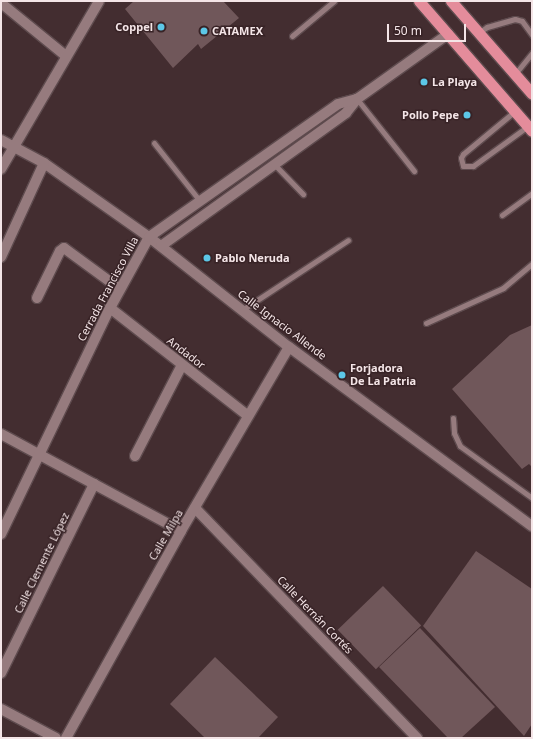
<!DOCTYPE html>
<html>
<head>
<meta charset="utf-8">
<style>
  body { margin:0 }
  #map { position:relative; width:533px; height:739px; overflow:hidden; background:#432d30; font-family:"Noto Sans",sans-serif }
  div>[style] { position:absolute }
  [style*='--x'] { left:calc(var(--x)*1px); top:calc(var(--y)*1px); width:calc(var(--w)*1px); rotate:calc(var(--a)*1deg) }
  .building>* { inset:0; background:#70575a; transform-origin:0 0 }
  .roads { filter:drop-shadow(1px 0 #5e4b4e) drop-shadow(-1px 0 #5e4b4e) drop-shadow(0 1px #5e4b4e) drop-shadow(0 -1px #5e4b4e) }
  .service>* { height:5px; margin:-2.5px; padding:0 2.5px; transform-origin:2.5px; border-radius:2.5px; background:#967b7e }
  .minor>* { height:10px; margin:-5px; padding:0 5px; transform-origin:5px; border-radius:5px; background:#967b7e }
  .tertiary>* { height:10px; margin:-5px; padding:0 5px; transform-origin:5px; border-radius:5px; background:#967b7e }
  .trunk>* { height:11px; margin:-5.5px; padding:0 5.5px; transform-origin:5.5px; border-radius:5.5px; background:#e48c9b }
  .dots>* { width:11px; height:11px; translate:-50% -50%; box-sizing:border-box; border:2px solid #382326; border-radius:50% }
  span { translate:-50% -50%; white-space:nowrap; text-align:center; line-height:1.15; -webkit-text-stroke:3px #382326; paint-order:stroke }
  .poi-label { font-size:11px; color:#f4e5e7; font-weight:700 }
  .right { translate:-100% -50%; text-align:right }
  .left { translate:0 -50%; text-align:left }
  .street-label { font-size:11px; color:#f4e5e7 }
  .frame { position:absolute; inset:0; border:2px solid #f4e5e7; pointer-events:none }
  .scale { position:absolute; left:387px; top:24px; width:79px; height:18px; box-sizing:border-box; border:2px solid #f4e5e7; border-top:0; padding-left:5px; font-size:12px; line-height:14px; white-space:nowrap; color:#f4e5e7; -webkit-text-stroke:3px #382326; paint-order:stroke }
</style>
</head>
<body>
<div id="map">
  <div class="building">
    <div style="clip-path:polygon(134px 1px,223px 1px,239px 18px,201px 49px,198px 44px,173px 68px,125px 9px)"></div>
    <div style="clip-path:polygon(532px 325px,532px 467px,529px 464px,522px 469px,452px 389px,510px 335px)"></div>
    <div style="clip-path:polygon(476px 551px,532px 589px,532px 724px,524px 736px,423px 626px)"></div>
    <div style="left:383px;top:586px;width:55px;height:63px;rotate:46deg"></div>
    <div style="clip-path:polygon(420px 628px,495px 707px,461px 738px,448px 738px,379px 667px)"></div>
    <div style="clip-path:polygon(215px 657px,278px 717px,258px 738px,205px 738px,170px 704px)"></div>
  </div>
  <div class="roads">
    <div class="service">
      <div style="--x:478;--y:33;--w:11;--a:-34"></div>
      <div style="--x:487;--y:27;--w:29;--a:-16"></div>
      <div style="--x:515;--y:19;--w:7;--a:16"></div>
      <div style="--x:522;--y:21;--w:17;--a:54"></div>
      <div style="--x:292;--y:36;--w:55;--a:-39.8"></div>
      <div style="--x:515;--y:74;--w:27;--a:-51"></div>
      <div style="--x:357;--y:99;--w:92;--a:51.6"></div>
      <div style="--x:515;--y:111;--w:67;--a:140.4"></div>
      <div style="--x:463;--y:154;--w:4;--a:117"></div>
      <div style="--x:461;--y:158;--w:8;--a:76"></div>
      <div style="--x:463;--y:166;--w:10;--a:0"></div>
      <div style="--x:473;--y:166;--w:68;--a:-36"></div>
      <div style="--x:154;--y:143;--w:74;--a:51.6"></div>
      <div style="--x:274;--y:164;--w:42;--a:46"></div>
      <div style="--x:502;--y:215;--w:37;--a:-36"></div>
      <div style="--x:242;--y:310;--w:127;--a:-33.4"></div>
      <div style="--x:426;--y:323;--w:85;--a:-24.4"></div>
      <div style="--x:503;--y:288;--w:38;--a:-40"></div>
      <div style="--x:453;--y:418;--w:15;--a:86"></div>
      <div style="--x:454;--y:433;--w:14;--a:65"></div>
      <div style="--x:460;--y:446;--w:89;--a:35.8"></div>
    </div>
    <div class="minor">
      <div style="--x:1;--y:3;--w:84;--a:39.2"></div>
      <div style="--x:1;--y:140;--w:49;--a:28.1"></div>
      <div style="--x:44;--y:163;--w:128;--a:35.2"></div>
      <div style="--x:149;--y:237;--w:178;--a:38.2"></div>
      <div style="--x:289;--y:347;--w:302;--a:36.4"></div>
      <div style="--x:161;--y:246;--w:228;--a:-35.7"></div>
      <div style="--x:346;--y:113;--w:18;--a:-52"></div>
      <div style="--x:357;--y:99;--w:112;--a:-35.5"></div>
      <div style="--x:1;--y:257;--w:103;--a:-65.4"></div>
      <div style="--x:37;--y:298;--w:52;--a:-63.9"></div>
      <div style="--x:60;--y:251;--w:5;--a:-37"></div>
      <div style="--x:64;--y:248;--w:69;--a:36.2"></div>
      <div style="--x:110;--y:308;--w:175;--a:38"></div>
      <div style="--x:1;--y:434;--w:204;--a:28.3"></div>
      <div style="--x:135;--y:456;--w:102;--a:-62.7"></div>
      <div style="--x:195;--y:508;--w:320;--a:46"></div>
      <div style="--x:1;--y:534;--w:251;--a:-64.3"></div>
      <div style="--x:110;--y:308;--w:81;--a:-61.2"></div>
      <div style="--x:149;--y:237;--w:231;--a:-35.1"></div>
      <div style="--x:338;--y:104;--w:20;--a:-15"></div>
      <div style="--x:1;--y:673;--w:211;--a:-63.8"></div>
      <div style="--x:1;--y:709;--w:62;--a:27.8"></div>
      <div style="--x:66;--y:738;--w:237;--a:-60.9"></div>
      <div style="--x:181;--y:531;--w:213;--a:-59.6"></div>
    </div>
    <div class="tertiary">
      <div style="--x:1;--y:169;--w:194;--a:-59.7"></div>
    </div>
    <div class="trunk">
      <div style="--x:419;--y:1;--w:172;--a:49"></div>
      <div style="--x:451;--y:1;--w:123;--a:48.9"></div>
    </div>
  </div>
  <div class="dots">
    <div style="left:161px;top:27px;background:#5cc7e7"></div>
    <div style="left:204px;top:31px;background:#5cc7e7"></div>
    <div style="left:424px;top:82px;background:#5cc7e7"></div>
    <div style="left:467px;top:115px;background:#5cc7e7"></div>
    <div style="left:207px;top:258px;background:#5cc7e7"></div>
    <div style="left:342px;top:375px;background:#5cc7e7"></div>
  </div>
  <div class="poi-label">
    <span class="right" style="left:153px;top:27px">Coppel</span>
    <span class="left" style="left:212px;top:31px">CATAMEX</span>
    <span class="left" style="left:432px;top:82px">La Playa</span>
    <span class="right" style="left:459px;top:115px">Pollo Pepe</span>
    <span class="left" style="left:215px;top:258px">Pablo Neruda</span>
    <span class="left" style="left:350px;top:375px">Forjadora<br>De La Patria</span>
  </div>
  <div class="street-label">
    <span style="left:108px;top:289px;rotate:-62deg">Cerrada Francisco Villa</span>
    <span style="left:282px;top:325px;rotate:37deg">Calle Ignacio Allende</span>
    <span style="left:186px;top:353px;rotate:38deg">Andador</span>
    <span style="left:166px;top:535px;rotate:-60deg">Calle Milpa</span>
    <span style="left:42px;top:563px;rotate:-64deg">Calle Clemente López</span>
    <span style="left:315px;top:615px;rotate:46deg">Calle Hernán Cortés</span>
  </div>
  <div class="frame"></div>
  <div class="scale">50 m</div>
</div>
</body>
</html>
